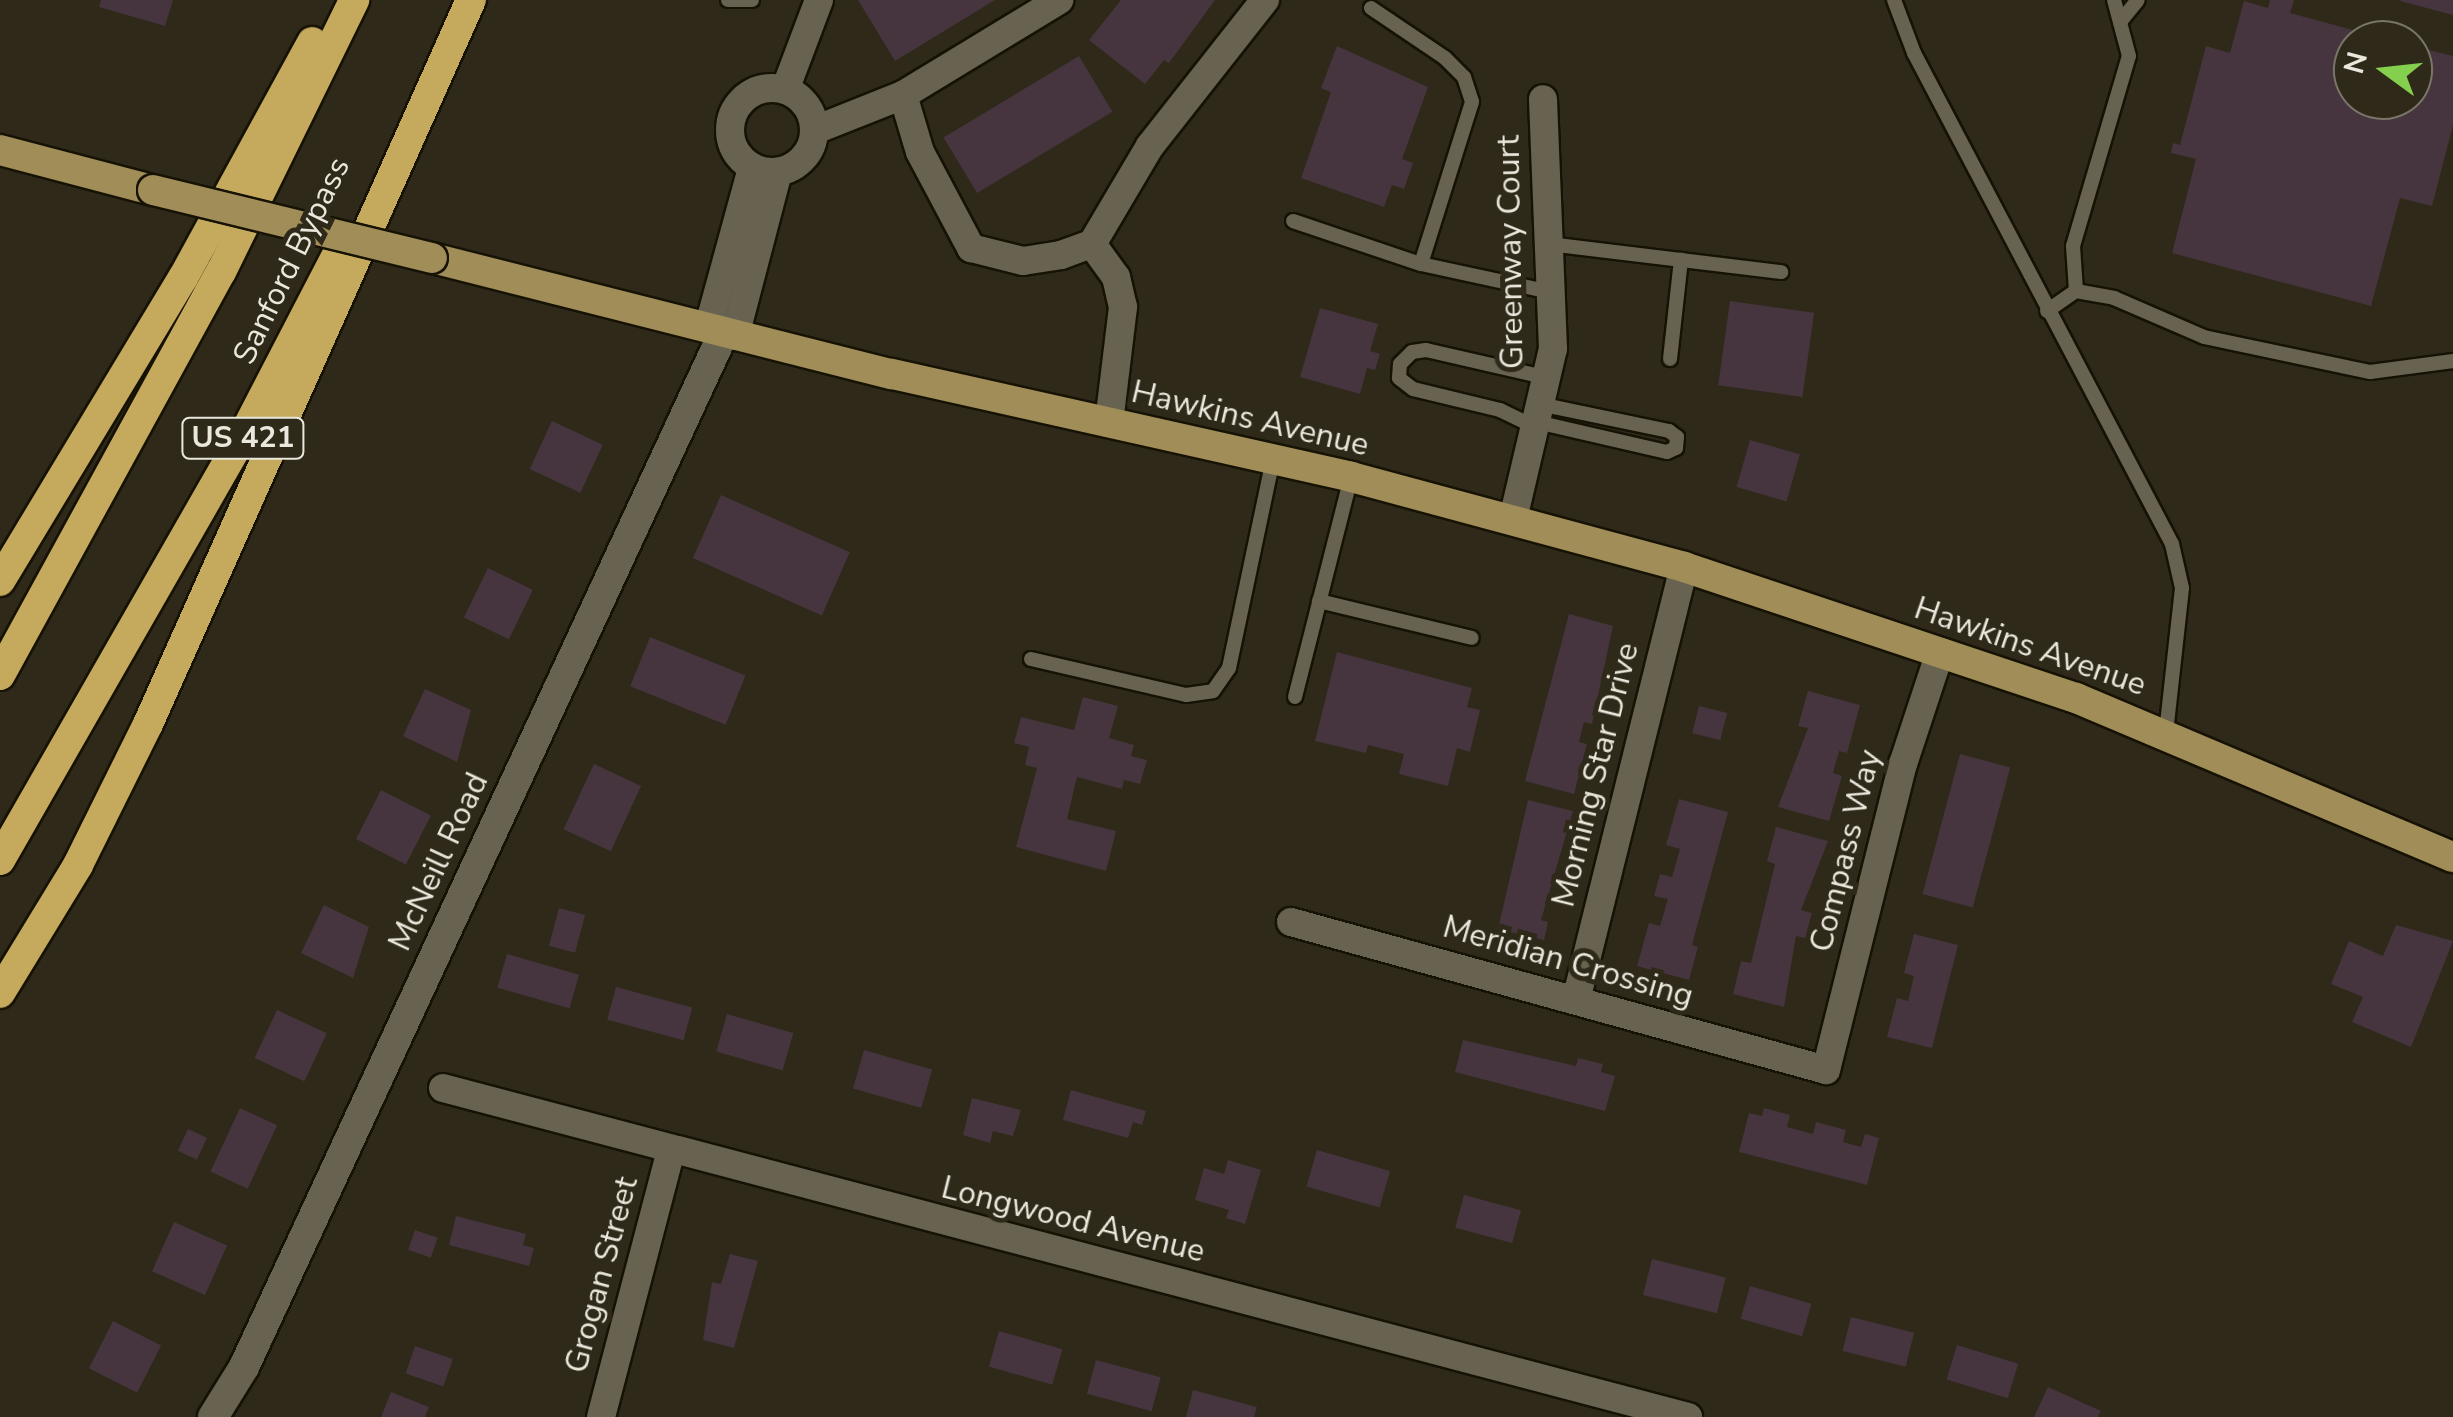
<!DOCTYPE html>
<html>
<head>
<meta charset="utf-8">
<style>
  body { margin:0 }
  #map { position:relative; width:2453px; height:1417px; overflow:hidden; background:#2e2919; font-family:"Nunito Sans",sans-serif }
  div>[style] { position:absolute }
  [style*='--x'] { left:calc(var(--x)*1px); top:calc(var(--y)*1px); width:calc(var(--w)*1px); rotate:calc(var(--a)*1deg) }
  .building>* { inset:0; background:#46353e; transform-origin:0 0 }
  .roads { filter:drop-shadow(2px 0 #161204) drop-shadow(-2px 0 #161204) drop-shadow(0 2px #161204) drop-shadow(0 -2px #161204) }
  .lane>* { height:14px; margin:-7px; padding:0 7px; transform-origin:7px; border-radius:7px; background:#686250 }
  .street>* { height:28px; margin:-14px; padding:0 14px; transform-origin:14px; border-radius:14px; background:#686250 }
  .street>.ring { margin:-14px; padding:0; box-sizing:content-box; background:none; border:28px solid #686250; border-radius:50% }
  .secondary>* { height:30px; margin:-15px; padding:0 15px; transform-origin:15px; border-radius:15px; background:#686250 }
  .primary>* { height:30px; margin:-15px; padding:0 15px; transform-origin:15px; border-radius:15px; background:#a08d58 }
  .highway>* { height:30px; margin:-15px; padding:0 15px; transform-origin:15px; border-radius:15px; background:#c5aa5d }
  .bridges { filter:drop-shadow(2px 0 #161204) drop-shadow(-2px 0 #161204) drop-shadow(0 2px #161204) drop-shadow(0 -2px #161204) }
  .primary-bridge>* { height:30px; margin:-15px; padding:0 15px; transform-origin:15px; border-radius:15px; background:#a08d58 }
  span { translate:-50% -50%; white-space:nowrap; text-align:center; line-height:1.15; -webkit-text-stroke:10px #2e2919; paint-order:stroke }
  .shield-label span { padding:2px 8px; background:#2e2919; border:2px solid; border-radius:8px; -webkit-text-stroke-width:0 }
  .shield-label { font-size:30px; color:#eae7dc; font-weight:700 }
  .street-label { font-size:32px; color:#eae7dc }
  .north { position:absolute; left:2333px; top:20px; width:100px; height:100px; box-sizing:border-box; background:#2e2919; border:2px solid #797567; border-radius:50%; rotate:285deg; font-size:28px; font-weight:700; line-height:40px; text-align:center; color:#eae7dc }
  .north::after { content:''; display:block; margin:auto; width:35px; height:45px; background:#84cf4d; clip-path:polygon(50% 0,100% 100%,50% 72%,0 100%) }
</style>
</head>
<body>
<div id="map">
  <div class="building">
    <div style="clip-path:polygon(101px 0,173px 0,165px 26px,99px 7px)"></div>
    <div style="clip-path:polygon(858px 0,995px 0,895px 61px)"></div>
    <div style="clip-path:polygon(1121px 0,1215px 0,1169px 63px,1164px 60px,1145px 84px,1089px 40px)"></div>
    <div style="clip-path:polygon(2270px 0,2294px 0,2290px 13px,2386px 39px,2353px 40px,2353px 100px,2413px 100px,2413px 46px,2453px 56px,2453px 125px,2432px 206px,2400px 198px,2371px 306px,2172px 253px,2196px 159px,2171px 153px,2173px 143px,2180px 145px,2206px 46px,2230px 53px,2244px 1px,2268px 8px)"></div>
    <div style="clip-path:polygon(2401px 0,2453px 0,2453px 15px,2400px 1px)"></div>
    <div style="clip-path:polygon(1337px 46px,1428px 87px,1402px 159px,1413px 163px,1404px 189px,1392px 185px,1384px 207px,1301px 178px,1331px 92px,1321px 88px)"></div>
    <div style="left:1079px;top:56px;width:65px;height:158px;rotate:59deg"></div>
    <div style="left:1730px;top:301px;width:85px;height:85px;rotate:8deg"></div>
    <div style="clip-path:polygon(1320px 308px,1378px 324px,1370px 351px,1380px 354px,1375px 370px,1367px 368px,1360px 394px,1300px 377px)"></div>
    <div style="left:552px;top:421px;width:56px;height:53px;rotate:25deg"></div>
    <div style="left:1750px;top:440px;width:52px;height:49px;rotate:16deg"></div>
    <div style="left:721px;top:495px;width:141px;height:69px;rotate:24deg"></div>
    <div style="left:488px;top:568px;width:50px;height:55px;rotate:26deg"></div>
    <div style="clip-path:polygon(1569px 614px,1613px 626px,1592px 724px,1584px 722px,1579px 742px,1587px 744px,1574px 794px,1525px 781px)"></div>
    <div style="left:650px;top:637px;width:103px;height:53px;rotate:22deg"></div>
    <div style="clip-path:polygon(1337px 652px,1472px 688px,1467px 707px,1480px 710px,1470px 752px,1457px 748px,1448px 786px,1399px 774px,1404px 754px,1368px 745px,1366px 753px,1315px 741px)"></div>
    <div style="clip-path:polygon(425px 689px,471px 710px,457px 762px,403px 736px)"></div>
    <div style="clip-path:polygon(1808px 691px,1860px 705px,1847px 753px,1839px 751px,1833px 773px,1842px 776px,1829px 821px,1778px 807px,1808px 728px,1798px 726px)"></div>
    <div style="clip-path:polygon(1083px 697px,1118px 706px,1109px 738px,1134px 745px,1131px 756px,1147px 760px,1140px 784px,1124px 780px,1122px 789px,1077px 777px,1067px 819px,1116px 831px,1106px 871px,1016px 847px,1037px 768px,1025px 765px,1029px 747px,1014px 743px,1021px 717px,1074px 730px)"></div>
    <div style="left:1699px;top:706px;width:29px;height:28px;rotate:14deg"></div>
    <div style="left:1960px;top:754px;width:52px;height:145px;rotate:15deg"></div>
    <div style="left:594px;top:764px;width:52px;height:72px;rotate:25deg"></div>
    <div style="left:381px;top:790px;width:56px;height:55px;rotate:27deg"></div>
    <div style="clip-path:polygon(1679px 799px,1728px 812px,1692px 945px,1698px 947px,1689px 980px,1637px 966px,1649px 923px,1660px 926px,1668px 899px,1654px 896px,1660px 874px,1672px 877px,1680px 849px,1666px 845px)"></div>
    <div style="clip-path:polygon(1528px 800px,1573px 811px,1541px 920px,1548px 922px,1544px 940px,1498px 929px)"></div>
    <div style="clip-path:polygon(1776px 827px,1828px 841px,1801px 910px,1812px 913px,1805px 938px,1796px 936px,1784px 1007px,1733px 994px,1741px 961px,1751px 963px,1775px 864px,1767px 861px)"></div>
    <div style="clip-path:polygon(324px 905px,369px 927px,353px 978px,301px 953px)"></div>
    <div style="left:559px;top:908px;width:27px;height:39px;rotate:15deg"></div>
    <div style="clip-path:polygon(2396px 925px,2453px 941px,2411px 1047px,2352px 1022px,2363px 997px,2331px 984px,2349px 941px,2383px 956px)"></div>
    <div style="clip-path:polygon(1914px 934px,1958px 945px,1932px 1048px,1887px 1037px,1897px 998px,1908px 1001px,1914px 976px,1904px 973px)"></div>
    <div style="left:507px;top:954px;width:75px;height:35px;rotate:16deg"></div>
    <div style="left:616px;top:987px;width:79px;height:34px;rotate:15deg"></div>
    <div style="left:277px;top:1010px;width:55px;height:53px;rotate:25deg"></div>
    <div style="left:727px;top:1014px;width:69px;height:39px;rotate:16deg"></div>
    <div style="clip-path:polygon(1463px 1040px,1576px 1066px,1578px 1058px,1603px 1064px,1601px 1072px,1615px 1076px,1605px 1111px,1455px 1072px)"></div>
    <div style="left:864px;top:1050px;width:71px;height:40px;rotate:16deg"></div>
    <div style="clip-path:polygon(1071px 1090px,1146px 1111px,1142px 1125px,1133px 1122px,1128px 1138px,1063px 1120px)"></div>
    <div style="clip-path:polygon(972px 1098px,1021px 1110px,1013px 1136px,993px 1131px,990px 1143px,963px 1135px)"></div>
    <div style="left:240px;top:1108px;width:41px;height:70px;rotate:25deg"></div>
    <div style="clip-path:polygon(1764px 1108px,1790px 1115px,1787px 1127px,1813px 1134px,1816px 1122px,1846px 1130px,1843px 1142px,1861px 1147px,1865px 1134px,1879px 1138px,1867px 1185px,1739px 1152px,1749px 1113px,1762px 1116px)"></div>
    <div style="left:188px;top:1129px;width:21px;height:24px;rotate:25deg"></div>
    <div style="left:1317px;top:1150px;width:76px;height:38px;rotate:16deg"></div>
    <div style="clip-path:polygon(1228px 1160px,1261px 1170px,1245px 1224px,1226px 1218px,1229px 1210px,1195px 1200px,1204px 1168px,1224px 1174px)"></div>
    <div style="left:1464px;top:1195px;width:59px;height:34px;rotate:15deg"></div>
    <div style="clip-path:polygon(456px 1216px,526px 1234px,523px 1245px,534px 1248px,529px 1266px,449px 1245px)"></div>
    <div style="left:174px;top:1222px;width:58px;height:54px;rotate:24deg"></div>
    <div style="left:415px;top:1230px;width:24px;height:21px;rotate:19deg"></div>
    <div style="clip-path:polygon(730px 1254px,758px 1261px,734px 1348px,703px 1340px,712px 1282px,721px 1284px)"></div>
    <div style="left:1652px;top:1259px;width:76px;height:37px;rotate:14deg"></div>
    <div style="left:1750px;top:1286px;width:64px;height:34px;rotate:16deg"></div>
    <div style="left:1851px;top:1317px;width:65px;height:35px;rotate:14deg"></div>
    <div style="left:113px;top:1321px;width:54px;height:53px;rotate:27deg"></div>
    <div style="left:999px;top:1331px;width:66px;height:37px;rotate:16deg"></div>
    <div style="left:1957px;top:1345px;width:64px;height:36px;rotate:17deg"></div>
    <div style="left:415px;top:1346px;width:40px;height:29px;rotate:19deg"></div>
    <div style="left:1096px;top:1360px;width:67px;height:35px;rotate:15deg"></div>
    <div style="clip-path:polygon(2048px 1387px,2101px 1411px,2098px 1417px,2034px 1417px)"></div>
    <div style="clip-path:polygon(1193px 1390px,1257px 1407px,1254px 1417px,1186px 1417px)"></div>
    <div style="clip-path:polygon(391px 1392px,429px 1407px,425px 1417px,381px 1417px)"></div>
  </div>
  <div class="roads">
    <div class="lane">
      <div style="--x:728;--y:0;--w:24;--a:0"></div>
      <div style="--x:1894;--y:0;--w:57;--a:69.3"></div>
      <div style="--x:1914;--y:53;--w:555;--a:62.28"></div>
      <div style="--x:2172;--y:544;--w:45;--a:77.2"></div>
      <div style="--x:2182;--y:588;--w:145;--a:96.3"></div>
      <div style="--x:1371;--y:8;--w:89;--a:34"></div>
      <div style="--x:1445;--y:58;--w:27;--a:45"></div>
      <div style="--x:1464;--y:77;--w:26;--a:72"></div>
      <div style="--x:1472;--y:102;--w:170;--a:107.5"></div>
      <div style="--x:2120;--y:22;--w:28;--a:-51"></div>
      <div style="--x:1293;--y:221;--w:135;--a:18.6"></div>
      <div style="--x:1421;--y:264;--w:133;--a:12.2"></div>
      <div style="--x:1549;--y:244;--w:234;--a:6.9"></div>
      <div style="--x:2076;--y:291;--w:39;--a:10"></div>
      <div style="--x:2114;--y:298;--w:98;--a:23.4"></div>
      <div style="--x:2204;--y:337;--w:170;--a:11.9"></div>
      <div style="--x:2370;--y:372;--w:84;--a:-7.5"></div>
      <div style="--x:2047;--y:311;--w:35;--a:-35"></div>
      <div style="--x:2076;--y:291;--w:45;--a:-93.8"></div>
      <div style="--x:2073;--y:246;--w:198;--a:-73.6"></div>
      <div style="--x:2129;--y:56;--w:58;--a:-105"></div>
      <div style="--x:1670;--y:359;--w:100;--a:-83.7"></div>
      <div style="--x:1541;--y:423;--w:129;--a:13"></div>
      <div style="--x:1667;--y:452;--w:10;--a:-24"></div>
      <div style="--x:1676;--y:448;--w:11;--a:-85"></div>
      <div style="--x:1677;--y:437;--w:10;--a:-143"></div>
      <div style="--x:1669;--y:431;--w:127;--a:-168.2"></div>
      <div style="--x:1537;--y:428;--w:41;--a:-154.1"></div>
      <div style="--x:1500;--y:410;--w:89;--a:-166.4"></div>
      <div style="--x:1413;--y:389;--w:18;--a:-142"></div>
      <div style="--x:1399;--y:378;--w:14;--a:-86"></div>
      <div style="--x:1400;--y:364;--w:17;--a:-45"></div>
      <div style="--x:1412;--y:352;--w:14;--a:-8"></div>
      <div style="--x:1426;--y:350;--w:125;--a:12.9"></div>
      <div style="--x:1319;--y:601;--w:157;--a:13.6"></div>
      <div style="--x:1031;--y:659;--w:159;--a:13.1"></div>
      <div style="--x:1186;--y:695;--w:27;--a:-8"></div>
      <div style="--x:1213;--y:691;--w:28;--a:-55"></div>
      <div style="--x:1229;--y:668;--w:213;--a:-78.1"></div>
      <div style="--x:1295;--y:697;--w:227;--a:-75.7"></div>
    </div>
    <div class="street">
      <div class="ring" style="left:730px;top:88px;width:56px;height:56px"></div>
      <div style="--x:785;--y:90;--w:96;--a:-69.3"></div>
      <div style="--x:903;--y:95;--w:59;--a:73.4"></div>
      <div style="--x:920;--y:152;--w:109;--a:62"></div>
      <div style="--x:971;--y:248;--w:54;--a:14"></div>
      <div style="--x:1023;--y:261;--w:38;--a:-9"></div>
      <div style="--x:1061;--y:255;--w:33;--a:-20"></div>
      <div style="--x:1092;--y:244;--w:114;--a:-59.4"></div>
      <div style="--x:1150;--y:146;--w:186;--a:-51.8"></div>
      <div style="--x:815;--y:130;--w:95;--a:-21.7"></div>
      <div style="--x:903;--y:95;--w:183;--a:-31.3"></div>
      <div style="--x:1092;--y:244;--w:41;--a:54"></div>
      <div style="--x:1116;--y:277;--w:31;--a:77"></div>
      <div style="--x:1123;--y:307;--w:117;--a:96.9"></div>
      <div style="--x:708;--y:329;--w:167;--a:-74.7"></div>
      <div style="--x:735;--y:336;--w:170;--a:-75.3"></div>
      <div style="--x:1513;--y:519;--w:175;--a:-76.8"></div>
      <div style="--x:1553;--y:349;--w:250;--a:-92.3"></div>
      <div style="--x:1291;--y:922;--w:555;--a:15.46"></div>
      <div style="--x:1826;--y:1070;--w:316;--a:-75.9"></div>
      <div style="--x:1903;--y:764;--w:118;--a:-71.7"></div>
      <div style="--x:1576;--y:1000;--w:446;--a:-76"></div>
      <div style="--x:443;--y:1088;--w:1288;--a:14.8"></div>
      <div style="--x:601;--y:1417;--w:275;--a:-75.3"></div>
    </div>
    <div class="secondary">
      <div style="--x:213;--y:1417;--w:59;--a:-58.2"></div>
      <div style="--x:244;--y:1367;--w:1139;--a:-65.12"></div>
    </div>
    <div class="primary">
      <div style="--x:0;--y:150;--w:158;--a:14.7"></div>
      <div style="--x:432;--y:258;--w:474;--a:14.2"></div>
      <div style="--x:892;--y:374;--w:470;--a:12.6"></div>
      <div style="--x:1351;--y:477;--w:345;--a:15.1"></div>
      <div style="--x:1684;--y:567;--w:413;--a:18.5"></div>
      <div style="--x:2076;--y:698;--w:409;--a:22.9"></div>
    </div>
    <div class="highway">
      <div style="--x:0;--y:581;--w:354;--a:-58.9"></div>
      <div style="--x:183;--y:278;--w:269;--a:-61.3"></div>
      <div style="--x:0;--y:675;--w:460;--a:-61.3"></div>
      <div style="--x:221;--y:272;--w:303;--a:-63.9"></div>
      <div style="--x:0;--y:860;--w:486;--a:-60.2"></div>
      <div style="--x:242;--y:438;--w:215;--a:-62.6"></div>
      <div style="--x:0;--y:993;--w:150;--a:-58.6"></div>
      <div style="--x:78;--y:865;--w:157;--a:-63.6"></div>
      <div style="--x:148;--y:724;--w:793;--a:-65.96"></div>
    </div>
  </div>
  <div class="bridges">
    <div class="primary-bridge">
      <div style="--x:153;--y:190;--w:287;--a:13.7"></div>
    </div>
  </div>
  <div class="shield-label">
    <span style="left:243px;top:438px">US 421</span>
  </div>
  <div class="street-label">
    <span style="left:1511px;top:252px;rotate:-91deg">Greenway Court</span>
    <span style="left:292px;top:261px;rotate:-64deg">Sanford Bypass</span>
    <span style="left:1250px;top:419px;rotate:13deg">Hawkins Avenue</span>
    <span style="left:2030px;top:647px;rotate:19deg">Hawkins Avenue</span>
    <span style="left:1596px;top:775px;rotate:-76deg">Morning Star Drive</span>
    <span style="left:1846px;top:851px;rotate:-76deg">Compass Way</span>
    <span style="left:439px;top:862px;rotate:-65deg">McNeill Road</span>
    <span style="left:1568px;top:962px;rotate:16deg">Meridian Crossing</span>
    <span style="left:1073px;top:1220px;rotate:14deg">Longwood Avenue</span>
    <span style="left:602px;top:1275px;rotate:-75deg">Grogan Street</span>
  </div>
  <div class="north">N</div>
</div>
</body>
</html>
